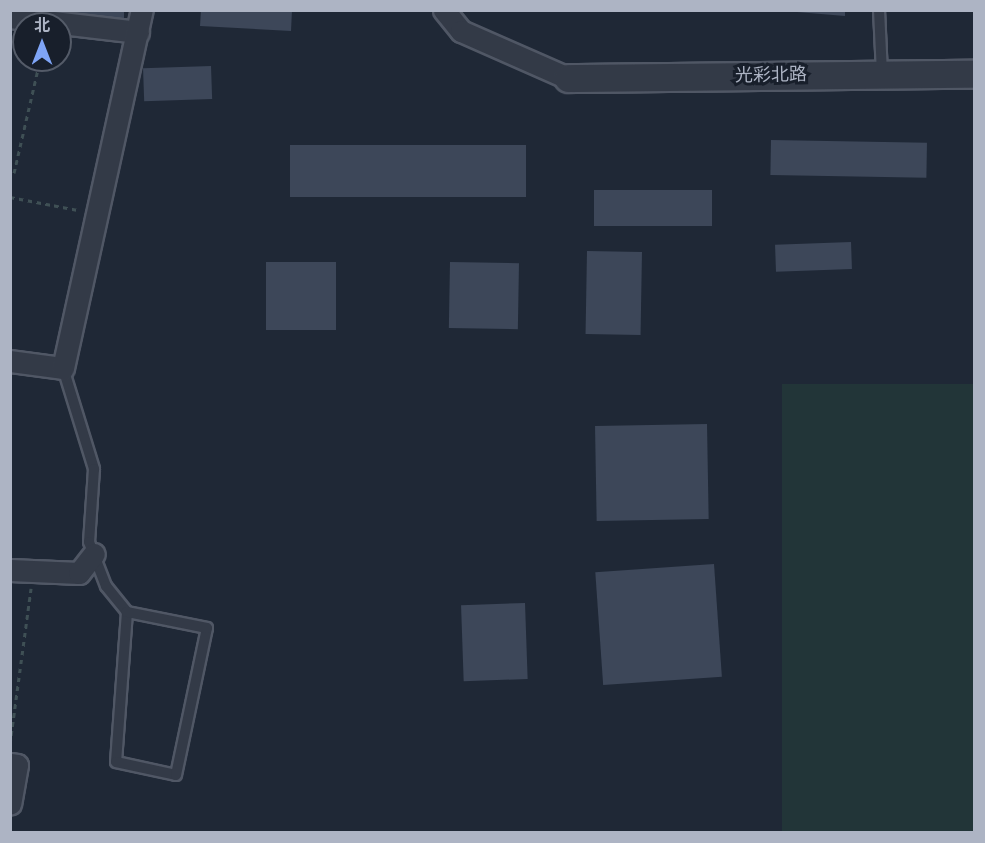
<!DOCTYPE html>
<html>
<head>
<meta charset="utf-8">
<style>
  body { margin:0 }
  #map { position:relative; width:985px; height:843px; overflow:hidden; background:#1f2836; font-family:Arial,"Noto Sans SC",sans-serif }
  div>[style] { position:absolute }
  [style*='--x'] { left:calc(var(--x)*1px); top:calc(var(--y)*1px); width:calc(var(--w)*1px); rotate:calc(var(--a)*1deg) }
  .green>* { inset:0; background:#223538; transform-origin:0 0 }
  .building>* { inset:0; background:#3d4759; transform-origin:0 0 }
  .path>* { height:3px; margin-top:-1.5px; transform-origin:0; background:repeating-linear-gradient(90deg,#3f5055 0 4.5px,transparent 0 9px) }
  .roads { filter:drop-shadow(2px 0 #505765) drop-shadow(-2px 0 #505765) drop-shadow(0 2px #505765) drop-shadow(0 -2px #505765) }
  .service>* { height:10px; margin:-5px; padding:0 5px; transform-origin:5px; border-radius:5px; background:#333a47 }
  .minor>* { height:21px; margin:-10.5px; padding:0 10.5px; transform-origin:10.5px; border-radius:10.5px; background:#333a47 }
  .tertiary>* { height:27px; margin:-13.5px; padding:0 13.5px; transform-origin:13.5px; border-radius:13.5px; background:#333a47 }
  span { translate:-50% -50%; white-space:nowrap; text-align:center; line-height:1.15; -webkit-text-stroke:6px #181f2b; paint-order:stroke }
  .street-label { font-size:18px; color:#adb4c4 }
  .frame { position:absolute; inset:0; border:12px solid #adb4c4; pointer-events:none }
  .north { position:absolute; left:12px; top:12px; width:60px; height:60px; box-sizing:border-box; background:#181f2b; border:2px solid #545b68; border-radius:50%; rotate:0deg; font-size:16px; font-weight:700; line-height:24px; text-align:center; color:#adb4c4 }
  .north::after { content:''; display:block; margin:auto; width:21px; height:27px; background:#7fa5f7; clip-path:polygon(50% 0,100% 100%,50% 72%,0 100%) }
</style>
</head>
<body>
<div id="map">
  <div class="green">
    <div style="left:974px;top:384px;width:448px;height:192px;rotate:90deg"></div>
  </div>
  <div class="building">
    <div style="clip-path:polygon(21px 10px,124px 10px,124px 21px)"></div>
    <div style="clip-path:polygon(201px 10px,292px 10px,291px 31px,200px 26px)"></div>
    <div style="clip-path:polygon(773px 10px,845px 10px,845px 16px)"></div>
    <div style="left:211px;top:66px;width:33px;height:68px;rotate:88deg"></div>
    <div style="left:771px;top:140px;width:156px;height:35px;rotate:1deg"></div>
    <div style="left:290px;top:145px;width:236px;height:52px"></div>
    <div style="left:594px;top:190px;width:118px;height:36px"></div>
    <div style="left:851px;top:242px;width:27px;height:76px;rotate:88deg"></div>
    <div style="left:587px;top:251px;width:55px;height:83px;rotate:1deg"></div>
    <div style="left:266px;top:262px;width:70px;height:68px"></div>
    <div style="left:450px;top:262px;width:69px;height:66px;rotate:1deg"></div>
    <div style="left:707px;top:424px;width:95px;height:112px;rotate:89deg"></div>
    <div style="left:714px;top:564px;width:113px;height:119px;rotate:86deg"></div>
    <div style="left:525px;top:603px;width:76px;height:64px;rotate:88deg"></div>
  </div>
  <div class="path">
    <div style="--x:14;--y:173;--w:116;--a:-77"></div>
    <div style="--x:10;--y:197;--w:69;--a:10.8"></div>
    <div style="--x:10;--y:744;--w:157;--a:-82.3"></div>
  </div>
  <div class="roads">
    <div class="service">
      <div style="--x:879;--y:10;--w:64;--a:87.3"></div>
      <div style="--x:63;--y:368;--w:106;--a:72.9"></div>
      <div style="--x:94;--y:469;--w:73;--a:93.9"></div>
      <div style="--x:89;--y:542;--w:47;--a:68.9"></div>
      <div style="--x:106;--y:586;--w:33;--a:51"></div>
      <div style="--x:127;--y:612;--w:150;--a:94.2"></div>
      <div style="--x:116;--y:762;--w:61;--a:12.2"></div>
      <div style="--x:176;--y:775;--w:150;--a:-78.1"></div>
      <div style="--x:207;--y:628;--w:82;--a:-168.7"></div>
    </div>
    <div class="minor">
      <div style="--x:444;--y:10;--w:27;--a:51"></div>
      <div style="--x:461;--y:31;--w:117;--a:23.7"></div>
      <div style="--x:10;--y:17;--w:129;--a:6.7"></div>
      <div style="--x:10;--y:361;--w:53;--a:7.5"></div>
      <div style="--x:63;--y:368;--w:367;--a:-77.6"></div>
      <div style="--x:10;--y:570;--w:69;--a:2.5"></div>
      <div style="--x:79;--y:573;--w:24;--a:-52"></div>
      <div style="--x:10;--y:764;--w:7;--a:8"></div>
      <div style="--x:17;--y:765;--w:39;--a:100"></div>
    </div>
    <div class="tertiary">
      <div style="--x:568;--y:78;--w:406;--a:-0.6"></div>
    </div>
  </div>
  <div class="street-label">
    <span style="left:771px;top:75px;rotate:-1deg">光彩北路</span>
  </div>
  <div class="frame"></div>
  <div class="north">北</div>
</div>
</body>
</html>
